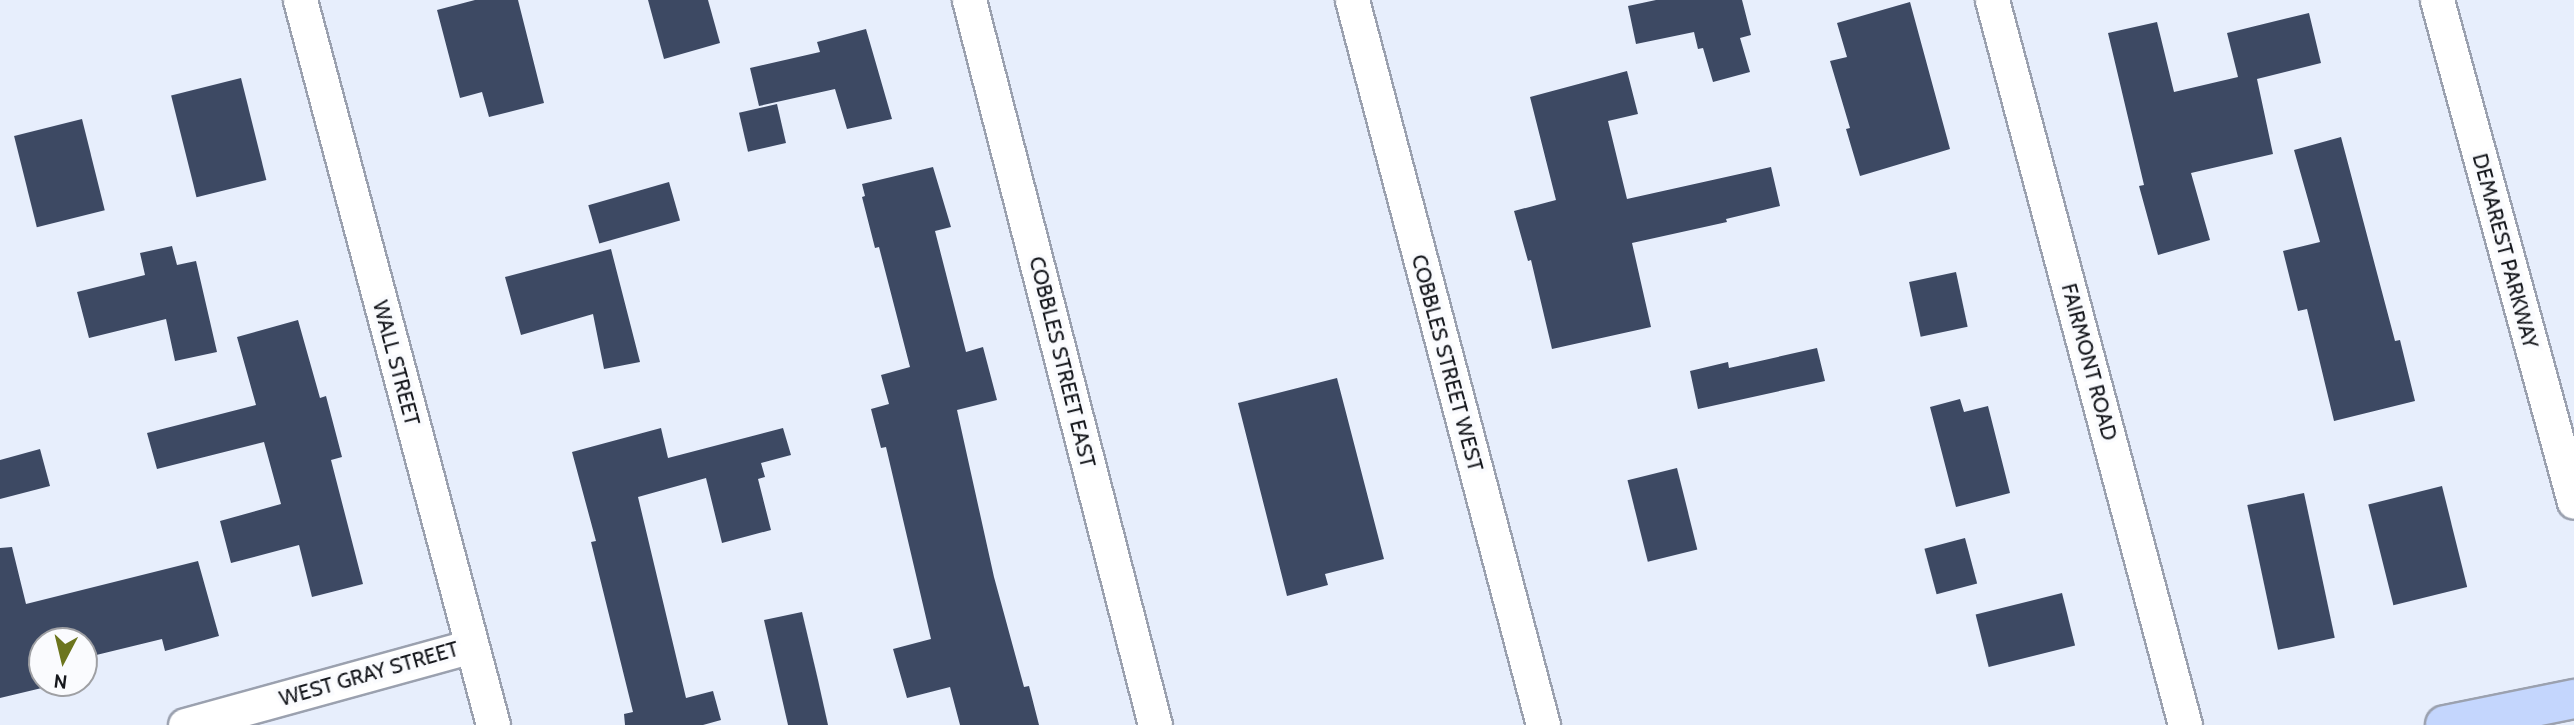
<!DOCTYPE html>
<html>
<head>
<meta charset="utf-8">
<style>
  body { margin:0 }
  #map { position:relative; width:2574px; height:725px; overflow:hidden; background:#e7eefc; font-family:Cabin,sans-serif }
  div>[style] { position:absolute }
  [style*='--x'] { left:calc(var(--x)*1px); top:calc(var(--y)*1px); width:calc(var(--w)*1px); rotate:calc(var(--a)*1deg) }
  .building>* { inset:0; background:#3d4963; transform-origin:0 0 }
  .roads { filter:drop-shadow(2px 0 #9ba1af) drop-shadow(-2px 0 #9ba1af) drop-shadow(0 2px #9ba1af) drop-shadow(0 -2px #9ba1af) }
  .minor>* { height:33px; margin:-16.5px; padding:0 16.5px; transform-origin:16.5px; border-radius:16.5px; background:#fff }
  .primary>* { height:38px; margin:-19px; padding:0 19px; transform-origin:19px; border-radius:19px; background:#c4d6fd }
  span { translate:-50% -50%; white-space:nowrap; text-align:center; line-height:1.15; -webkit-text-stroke:7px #fafbfe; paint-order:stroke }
  .street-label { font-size:21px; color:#16181d }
  .north { position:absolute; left:28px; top:627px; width:70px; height:70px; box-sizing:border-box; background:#fafbfe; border:2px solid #9fa0a4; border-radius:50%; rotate:187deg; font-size:19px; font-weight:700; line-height:28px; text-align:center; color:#16181d }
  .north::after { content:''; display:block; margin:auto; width:24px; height:32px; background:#6c751e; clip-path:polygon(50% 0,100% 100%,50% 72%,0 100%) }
</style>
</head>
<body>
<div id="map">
  <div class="building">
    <div style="clip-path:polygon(475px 0,518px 0,544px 103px,489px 117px,482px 92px,460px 98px,437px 10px)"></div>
    <div style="clip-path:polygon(648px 0,708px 0,720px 43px,664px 59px)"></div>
    <div style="clip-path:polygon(1656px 0,1742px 0,1751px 35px,1740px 38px,1750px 72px,1713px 82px,1703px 48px,1698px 49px,1694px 32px,1636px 44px,1628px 6px)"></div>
    <div style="clip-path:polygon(1910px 2px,1950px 149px,1860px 176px,1846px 129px,1850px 128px,1830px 61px,1847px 57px,1837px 23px)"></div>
    <div style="clip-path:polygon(2309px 13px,2321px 63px,2257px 79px,2273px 154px,2191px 173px,2210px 240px,2158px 255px,2139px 186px,2144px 185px,2108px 33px,2157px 22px,2174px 92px,2238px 77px,2227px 33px)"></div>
    <div style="clip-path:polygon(866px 29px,892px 119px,847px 129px,835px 89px,759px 106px,750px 68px,820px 52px,817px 42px)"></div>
    <div style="clip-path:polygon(1627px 71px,1638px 114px,1608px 121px,1627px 199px,1771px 167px,1780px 206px,1726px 219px,1727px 222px,1632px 243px,1651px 327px,1552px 349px,1531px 260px,1528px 261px,1514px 211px,1556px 200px,1530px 97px)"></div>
    <div style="left:241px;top:78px;width:105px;height:72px;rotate:76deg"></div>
    <div style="left:777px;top:104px;width:40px;height:39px;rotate:77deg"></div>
    <div style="left:82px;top:119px;width:94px;height:70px;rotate:76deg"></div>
    <div style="clip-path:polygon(2341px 137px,2395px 341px,2400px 340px,2415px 401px,2334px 421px,2307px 309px,2298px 311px,2283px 251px,2320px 242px,2294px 150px)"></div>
    <div style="clip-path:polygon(933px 167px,951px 227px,935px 231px,966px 352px,983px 347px,997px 400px,957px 410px,994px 577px,1024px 687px,1029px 686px,1039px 725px,960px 725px,950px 687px,907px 698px,893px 649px,931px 639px,886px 447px,881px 448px,871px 409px,889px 404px,881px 375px,910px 367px,879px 247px,875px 248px,862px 197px,865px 196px,862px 184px)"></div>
    <div style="left:669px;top:182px;width:40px;height:84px;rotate:74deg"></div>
    <div style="clip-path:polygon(172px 246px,177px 265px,196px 261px,217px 352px,175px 361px,166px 319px,89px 338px,77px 292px,145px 275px,140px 253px)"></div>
    <div style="clip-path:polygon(611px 249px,640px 362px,604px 369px,593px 314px,521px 335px,505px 277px)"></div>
    <div style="left:1956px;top:272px;width:56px;height:48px;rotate:78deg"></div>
    <div style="clip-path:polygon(298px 320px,320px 398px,326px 396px,342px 457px,331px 460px,363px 584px,312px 597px,299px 545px,231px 563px,220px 521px,281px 504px,264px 442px,157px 469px,147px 433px,256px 405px,237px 337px)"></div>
    <div style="clip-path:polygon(1817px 348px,1825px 381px,1698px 409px,1690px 371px,1728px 362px,1729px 368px)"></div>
    <div style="clip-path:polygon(1337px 378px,1384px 559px,1325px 574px,1328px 585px,1287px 596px,1238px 403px)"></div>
    <div style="clip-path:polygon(1960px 399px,1964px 412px,1988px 406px,2010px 493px,1956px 507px,1930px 407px)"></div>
    <div style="clip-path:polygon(661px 428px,668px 458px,783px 428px,791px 455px,761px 463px,765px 477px,758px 479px,771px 530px,722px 543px,706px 478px,638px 497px,686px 698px,713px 691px,721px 720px,703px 725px,625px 725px,624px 714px,633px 712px,591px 542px,596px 541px,572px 452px)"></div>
    <div style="clip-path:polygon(40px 449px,50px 486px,0 499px,0 460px)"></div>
    <div style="left:1677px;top:468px;width:84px;height:51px;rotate:76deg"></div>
    <div style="left:2442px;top:486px;width:104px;height:76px;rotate:76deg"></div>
    <div style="left:2304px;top:493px;width:148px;height:58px;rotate:78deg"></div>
    <div style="left:1965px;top:538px;width:47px;height:42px;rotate:75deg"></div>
    <div style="clip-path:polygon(12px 547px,26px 604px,198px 561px,219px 636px,165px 651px,162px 639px,84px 658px,84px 641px,42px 641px,42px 683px,46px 687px,0 698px,0 548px)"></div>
    <div style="left:2062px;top:593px;width:54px;height:89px;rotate:76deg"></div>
    <div style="clip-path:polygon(802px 612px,818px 680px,828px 725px,788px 725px,764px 620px)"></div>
  </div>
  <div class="roads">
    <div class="minor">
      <div style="--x:300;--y:0;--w:750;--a:75.09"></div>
      <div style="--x:969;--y:0;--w:748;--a:75.61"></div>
      <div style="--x:1352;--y:0;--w:750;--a:75.24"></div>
      <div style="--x:1992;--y:0;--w:750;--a:75.09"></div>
      <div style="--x:2437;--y:0;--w:520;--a:74.74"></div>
      <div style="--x:185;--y:725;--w:297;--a:-15.4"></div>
    </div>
    <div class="primary">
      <div style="--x:2445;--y:725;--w:132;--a:-11.4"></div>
    </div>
  </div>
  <div class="street-label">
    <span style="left:2505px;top:251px;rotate:75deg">DEMAREST PARKWAY</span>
    <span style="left:1062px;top:362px;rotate:76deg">COBBLES STREET EAST</span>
    <span style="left:2089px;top:362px;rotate:75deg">FAIRMONT ROAD</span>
    <span style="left:396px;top:363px;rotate:75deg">WALL STREET</span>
    <span style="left:1447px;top:363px;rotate:75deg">COBBLES STREET WEST</span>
    <span style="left:369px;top:674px;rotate:-16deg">WEST GRAY STREET</span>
  </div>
  <div class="north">N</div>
</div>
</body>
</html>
